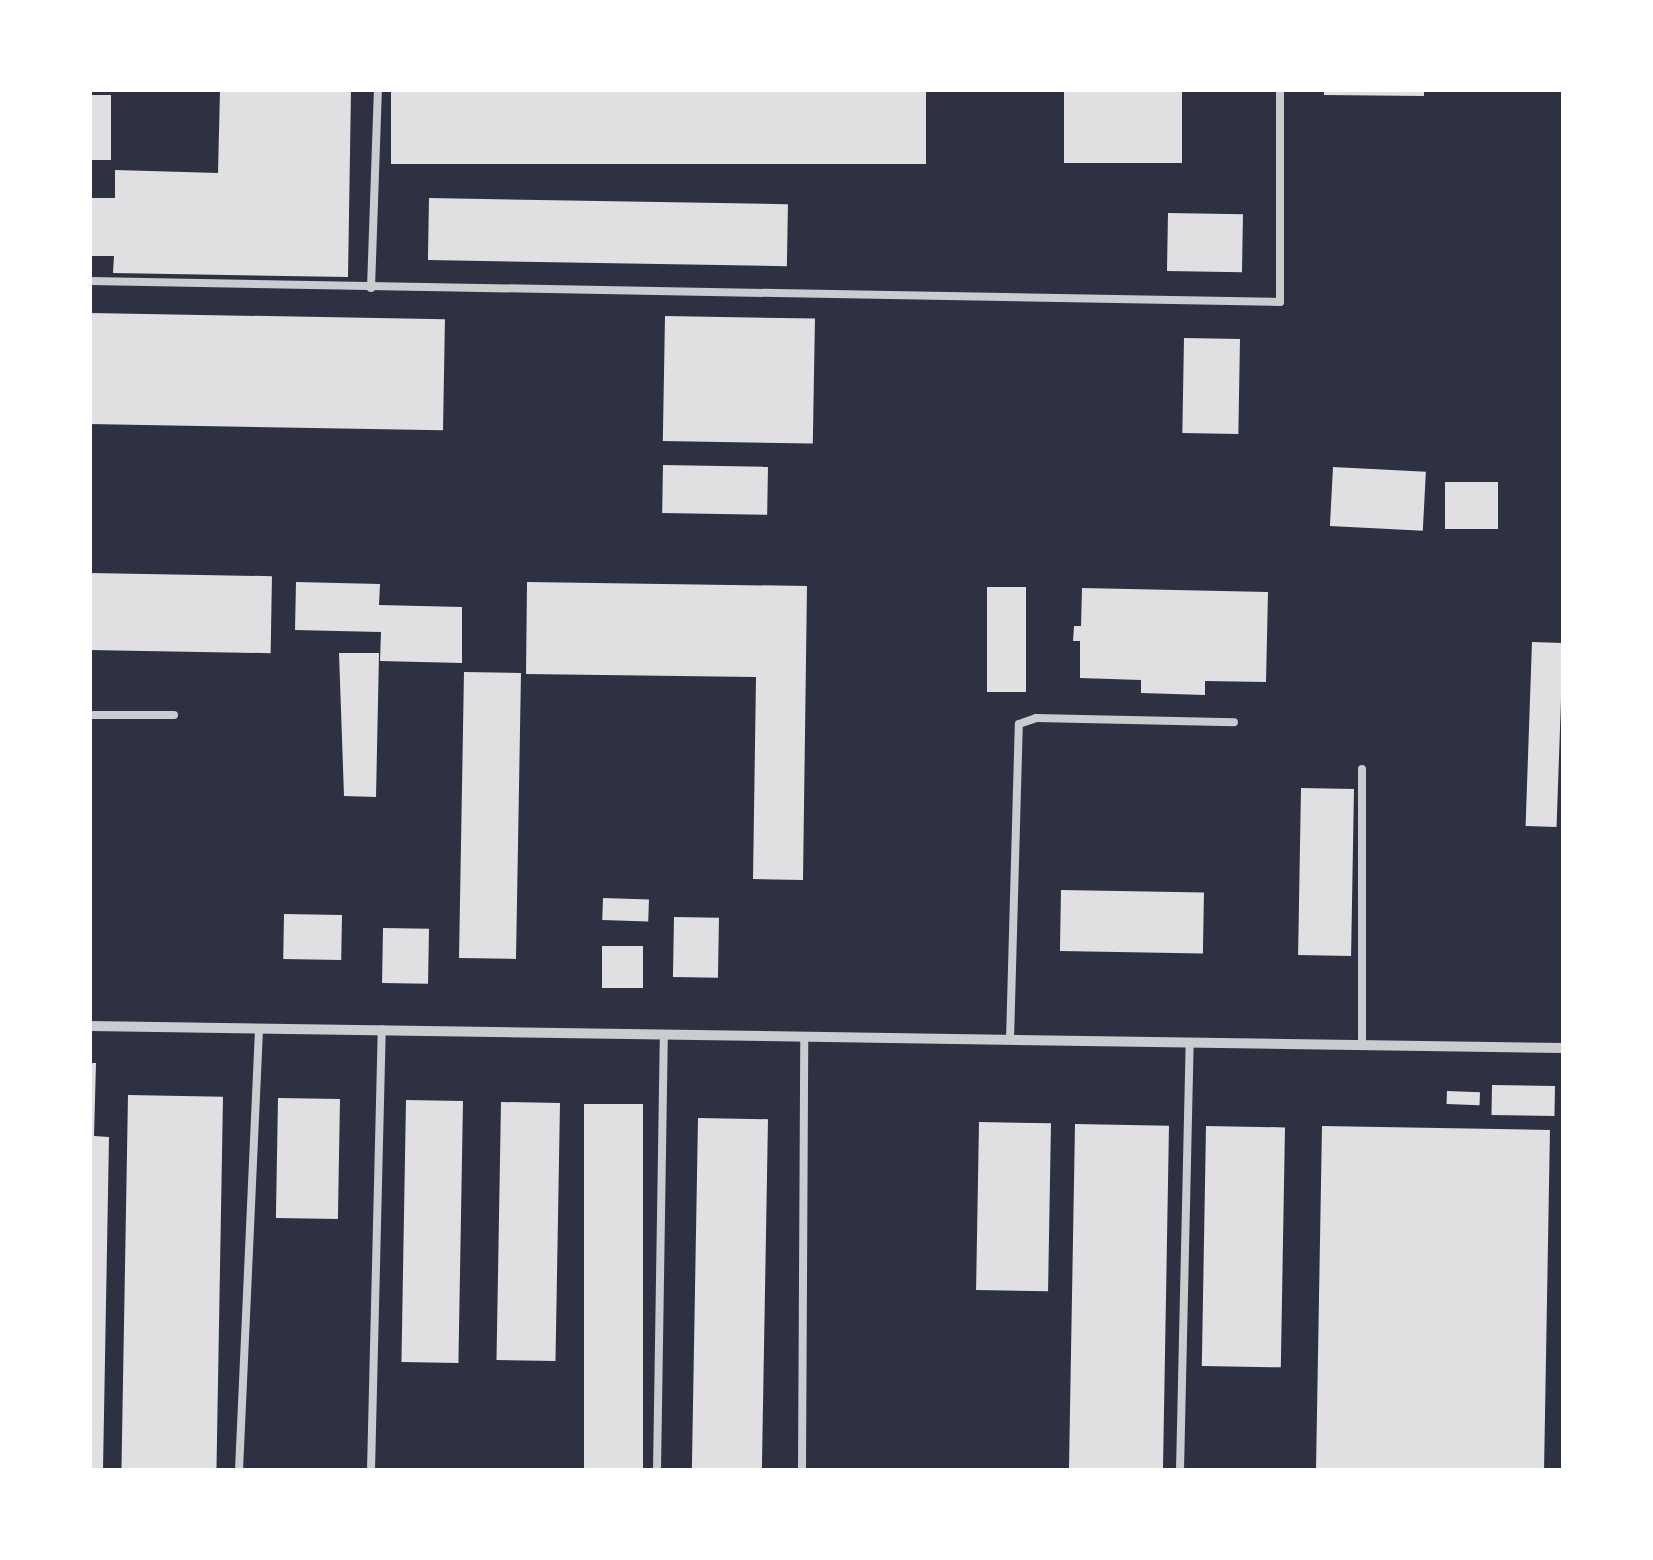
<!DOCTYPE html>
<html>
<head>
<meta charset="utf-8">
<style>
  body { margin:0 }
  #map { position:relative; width:1653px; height:1560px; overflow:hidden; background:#2d3142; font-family:Ubuntu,sans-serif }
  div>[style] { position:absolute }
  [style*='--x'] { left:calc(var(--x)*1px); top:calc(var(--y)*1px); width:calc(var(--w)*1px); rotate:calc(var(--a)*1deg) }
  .building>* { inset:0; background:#e0e0e3; transform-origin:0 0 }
  .service>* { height:8px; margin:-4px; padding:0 4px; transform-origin:4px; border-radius:4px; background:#caccd0 }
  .minor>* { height:10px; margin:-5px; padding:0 5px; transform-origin:5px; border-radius:5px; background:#caccd0 }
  span { translate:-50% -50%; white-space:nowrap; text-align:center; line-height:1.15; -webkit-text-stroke:8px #fff; paint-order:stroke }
  .frame { position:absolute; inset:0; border:92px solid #fff; pointer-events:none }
</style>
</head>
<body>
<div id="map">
  <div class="building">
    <div style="clip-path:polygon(220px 90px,351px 90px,348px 277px,113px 273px,114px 256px,90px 256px,90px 198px,115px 198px,115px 170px,218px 173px)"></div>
    <div style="left:391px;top:90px;width:535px;height:74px"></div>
    <div style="left:1064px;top:90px;width:118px;height:73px"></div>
    <div style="clip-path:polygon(1324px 90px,1424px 90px,1424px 96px,1324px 95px)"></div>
    <div style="left:90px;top:95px;width:21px;height:65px"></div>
    <div style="left:429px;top:198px;width:359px;height:62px;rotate:1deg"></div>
    <div style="left:1168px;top:213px;width:75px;height:58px;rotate:1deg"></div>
    <div style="left:90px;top:313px;width:355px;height:111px;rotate:1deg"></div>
    <div style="left:665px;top:316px;width:150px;height:125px;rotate:1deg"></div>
    <div style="left:1184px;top:338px;width:56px;height:95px;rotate:1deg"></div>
    <div style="left:663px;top:465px;width:105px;height:48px;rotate:1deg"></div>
    <div style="left:1333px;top:467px;width:93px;height:59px;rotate:3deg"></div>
    <div style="left:1445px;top:482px;width:53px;height:47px"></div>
    <div style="left:90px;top:573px;width:182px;height:77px;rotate:1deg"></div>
    <div style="clip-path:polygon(296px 582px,380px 584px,379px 605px,462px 607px,462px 663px,380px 661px,381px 632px,295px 630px)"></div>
    <div style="clip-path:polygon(527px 582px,807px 586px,803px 880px,753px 879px,756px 677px,526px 674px)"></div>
    <div style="left:987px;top:587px;width:39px;height:105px"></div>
    <div style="clip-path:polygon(1082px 588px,1268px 592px,1266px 682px,1205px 681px,1205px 695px,1141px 693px,1141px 680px,1080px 678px,1080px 641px,1073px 641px,1074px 626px,1081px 626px)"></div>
    <div style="left:1532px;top:642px;width:31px;height:184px;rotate:2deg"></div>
    <div style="clip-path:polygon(339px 653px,379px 653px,376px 797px,344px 796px)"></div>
    <div style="left:464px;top:672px;width:57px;height:286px;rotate:1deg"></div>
    <div style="left:1301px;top:788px;width:53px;height:167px;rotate:1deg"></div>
    <div style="left:1061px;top:890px;width:143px;height:61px;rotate:1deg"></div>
    <div style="left:603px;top:898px;width:46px;height:22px;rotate:2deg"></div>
    <div style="left:284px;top:914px;width:58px;height:45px;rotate:1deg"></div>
    <div style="left:674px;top:917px;width:45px;height:60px;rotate:1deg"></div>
    <div style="left:383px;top:928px;width:46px;height:55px;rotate:1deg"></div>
    <div style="left:602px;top:946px;width:41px;height:42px"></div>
    <div style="clip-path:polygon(90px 1063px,96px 1063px,94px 1136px,109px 1137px,103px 1470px,90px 1470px)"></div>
    <div style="left:1492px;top:1085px;width:63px;height:30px;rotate:1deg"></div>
    <div style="left:1447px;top:1091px;width:33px;height:13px;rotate:2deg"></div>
    <div style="left:128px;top:1095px;width:95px;height:375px;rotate:1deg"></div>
    <div style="left:278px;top:1098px;width:62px;height:120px;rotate:1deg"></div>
    <div style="left:406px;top:1100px;width:57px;height:262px;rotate:1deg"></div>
    <div style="left:501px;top:1102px;width:59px;height:258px;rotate:1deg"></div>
    <div style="left:584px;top:1104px;width:59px;height:366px"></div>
    <div style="left:698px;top:1118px;width:70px;height:352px;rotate:1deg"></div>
    <div style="left:979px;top:1122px;width:72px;height:168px;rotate:1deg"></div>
    <div style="left:1075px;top:1124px;width:94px;height:346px;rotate:1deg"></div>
    <div style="left:1206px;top:1126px;width:79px;height:240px;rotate:1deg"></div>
    <div style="left:1322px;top:1126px;width:228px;height:344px;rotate:1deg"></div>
  </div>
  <div class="service">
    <div style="--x:90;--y:281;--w:1190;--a:1.01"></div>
    <div style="--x:1280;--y:302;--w:212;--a:-90"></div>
    <div style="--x:371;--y:288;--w:198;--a:-88"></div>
    <div style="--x:90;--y:715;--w:84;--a:0"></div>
    <div style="--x:1362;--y:769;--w:275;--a:90"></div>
    <div style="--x:1010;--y:1040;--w:316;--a:-88.4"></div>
    <div style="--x:1019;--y:724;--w:18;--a:-19"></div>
    <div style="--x:1036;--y:718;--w:198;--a:1.2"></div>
    <div style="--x:239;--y:1470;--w:442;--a:-87.4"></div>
    <div style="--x:371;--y:1470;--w:441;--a:-88.6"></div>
    <div style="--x:657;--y:1470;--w:435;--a:-89.1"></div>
    <div style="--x:802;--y:1470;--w:434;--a:-89.7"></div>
    <div style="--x:1180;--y:1470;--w:427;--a:-88.7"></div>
  </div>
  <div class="minor">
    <div style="--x:90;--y:1026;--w:1473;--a:0.86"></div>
  </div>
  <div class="frame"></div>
</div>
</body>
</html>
